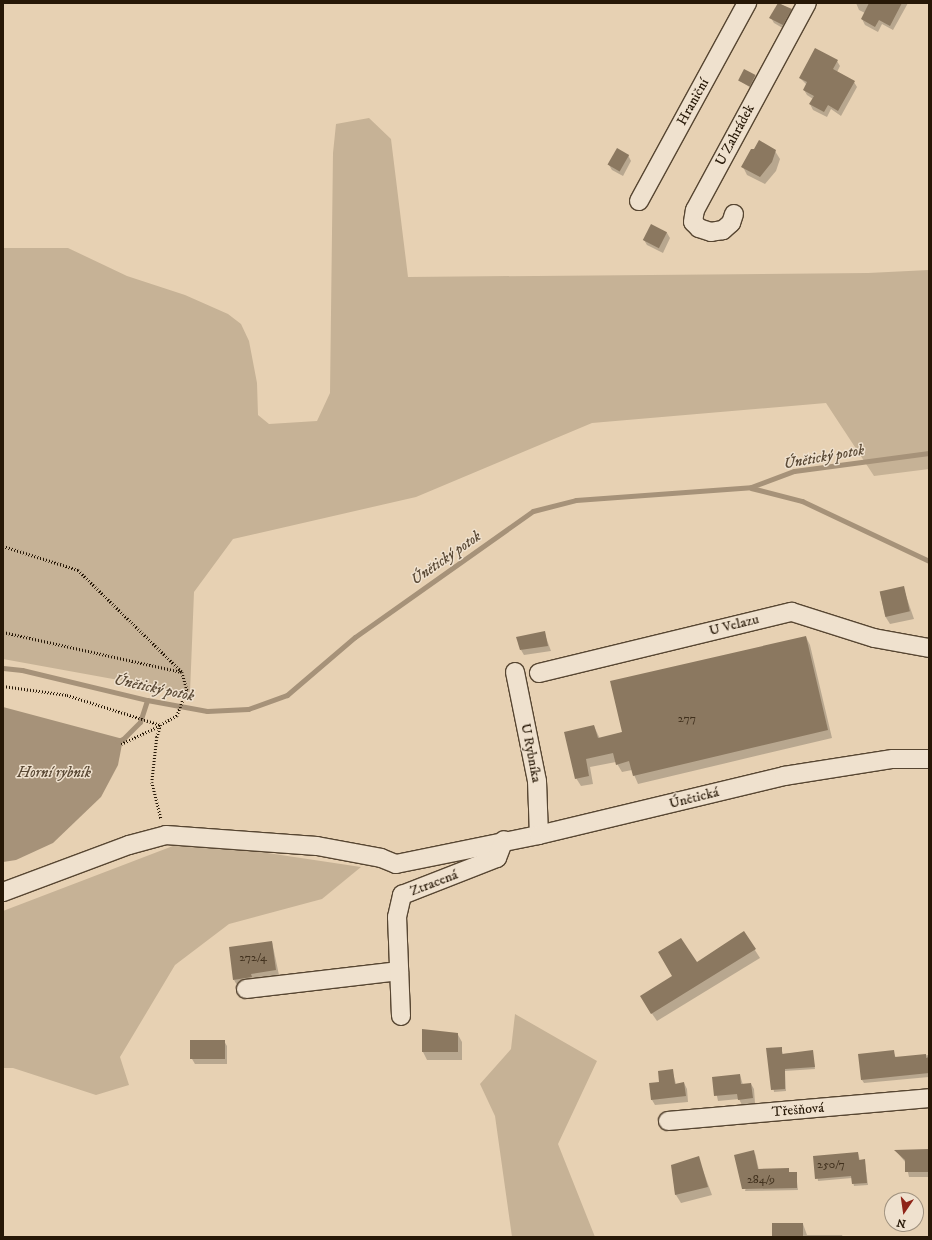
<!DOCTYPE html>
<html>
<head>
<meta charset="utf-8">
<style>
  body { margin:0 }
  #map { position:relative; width:932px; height:1240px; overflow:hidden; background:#e7d1b3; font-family:"IM FELL DW Pica",serif }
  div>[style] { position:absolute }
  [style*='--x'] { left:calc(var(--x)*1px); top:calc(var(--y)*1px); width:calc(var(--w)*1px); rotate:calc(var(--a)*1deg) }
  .green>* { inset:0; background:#c6b296 }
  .water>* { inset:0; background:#a69279 }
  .shadow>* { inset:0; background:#0003 }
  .stream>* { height:5px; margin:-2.5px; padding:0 2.5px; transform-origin:2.5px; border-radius:2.5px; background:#a69279 }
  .building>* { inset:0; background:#8b7860; transform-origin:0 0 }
  .path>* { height:2.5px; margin-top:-1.25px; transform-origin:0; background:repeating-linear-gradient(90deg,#271807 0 1px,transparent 0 3px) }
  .roads { filter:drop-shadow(1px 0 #574632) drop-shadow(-1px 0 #574632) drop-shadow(0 1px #574632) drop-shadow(0 -1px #574632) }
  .street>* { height:18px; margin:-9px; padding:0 9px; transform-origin:9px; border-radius:9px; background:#efe1ce }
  span { translate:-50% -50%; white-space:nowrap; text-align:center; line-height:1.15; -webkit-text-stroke:3px #efe1ce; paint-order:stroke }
  .number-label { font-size:12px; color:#40301d }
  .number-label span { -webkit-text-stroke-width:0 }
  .street-label { font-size:14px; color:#271807 }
  .water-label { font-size:15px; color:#5a4935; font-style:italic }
  .frame { position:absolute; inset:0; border:4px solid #271807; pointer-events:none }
  .north { position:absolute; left:884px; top:1192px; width:40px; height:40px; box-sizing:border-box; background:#efe1ce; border:1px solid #9f917e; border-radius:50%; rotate:193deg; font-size:11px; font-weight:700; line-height:16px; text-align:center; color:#271807 }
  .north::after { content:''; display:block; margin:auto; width:14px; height:18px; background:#8f2418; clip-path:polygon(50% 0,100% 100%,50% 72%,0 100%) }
</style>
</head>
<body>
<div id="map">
  <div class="green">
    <div style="clip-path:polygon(369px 118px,391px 139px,408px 277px,868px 273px,929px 270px,929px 469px,874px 476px,826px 403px,592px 423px,416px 497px,233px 539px,194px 592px,190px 693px,3px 659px,3px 248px,68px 248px,127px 276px,185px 295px,228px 314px,241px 324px,249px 341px,257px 383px,258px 415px,269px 424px,317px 421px,330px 393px,333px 153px,336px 124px)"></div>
    <div style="clip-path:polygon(186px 841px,361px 867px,322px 899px,229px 924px,175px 965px,120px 1057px,129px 1085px,96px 1095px,13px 1068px,3px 1068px,3px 911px)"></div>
    <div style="clip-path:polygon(515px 1014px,597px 1061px,558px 1144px,595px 1237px,512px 1237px,495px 1116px,480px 1084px,511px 1049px)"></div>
  </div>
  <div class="water">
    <div style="clip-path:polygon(3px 707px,123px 739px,118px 765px,101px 797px,53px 843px,16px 860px,3px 862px)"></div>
  </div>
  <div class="shadow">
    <div style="clip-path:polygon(779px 3px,791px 10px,794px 15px,786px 30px,774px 23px,771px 18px)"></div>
    <div style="clip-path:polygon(856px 3px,908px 3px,893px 30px,882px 24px,878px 32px,865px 25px,862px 19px,865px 13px,859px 10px)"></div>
    <div style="clip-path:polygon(837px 61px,840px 66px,837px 72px,854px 82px,857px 87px,841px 116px,831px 109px,827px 117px,813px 110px,810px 104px,813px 99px,807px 95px,804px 90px,807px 85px,800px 78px)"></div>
    <div style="clip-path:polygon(755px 76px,751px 88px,740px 81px)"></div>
    <div style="clip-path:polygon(775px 151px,780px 159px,776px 171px,765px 184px,747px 175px,743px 167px)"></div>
    <div style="clip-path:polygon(628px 155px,631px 161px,623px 176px,612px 170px,609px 165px)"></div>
    <div style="clip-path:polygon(651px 225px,667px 233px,670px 238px,663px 253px,647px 245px,644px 240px)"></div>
    <div style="clip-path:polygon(903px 587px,914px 619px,890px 624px,885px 616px,880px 592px)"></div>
    <div style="clip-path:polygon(544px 632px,551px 651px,524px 655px,521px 650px)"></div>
    <div style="clip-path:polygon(806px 637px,810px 645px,832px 738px,638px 784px,632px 770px,622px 772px,616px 762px,590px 767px,593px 784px,581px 786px,576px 778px,594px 726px,600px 739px,623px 732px)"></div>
    <div style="clip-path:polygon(744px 933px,760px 958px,657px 1021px,646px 1005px,697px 964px)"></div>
    <div style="clip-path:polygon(272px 942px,279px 975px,253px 979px,254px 983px,237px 985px,234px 980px)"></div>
    <div style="clip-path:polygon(457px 1033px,462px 1042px,462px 1060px,427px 1060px,423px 1052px)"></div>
    <div style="clip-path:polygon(191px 1041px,224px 1041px,227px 1046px,227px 1064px,195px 1064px,192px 1059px)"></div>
    <div style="clip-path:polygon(781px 1048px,783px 1054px,812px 1051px,815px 1069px,785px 1071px,786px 1091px,774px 1092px,767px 1049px)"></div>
    <div style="clip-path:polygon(893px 1051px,896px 1058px,929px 1055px,929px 1077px,864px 1083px,862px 1080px)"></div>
    <div style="clip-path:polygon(672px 1070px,676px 1084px,684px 1083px,687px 1089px,688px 1102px,655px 1105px,652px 1100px,661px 1083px)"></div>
    <div style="clip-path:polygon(740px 1075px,743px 1085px,751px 1084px,754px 1089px,755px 1103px,742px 1105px,739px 1099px,718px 1101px,713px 1078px)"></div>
    <div style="clip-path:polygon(929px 1150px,929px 1177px,909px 1177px,906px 1163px,896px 1151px)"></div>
    <div style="clip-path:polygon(755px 1153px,759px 1170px,788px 1169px,789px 1173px,796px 1173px,798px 1190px,745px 1191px)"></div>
    <div style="clip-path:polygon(858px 1153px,860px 1161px,865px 1163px,868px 1185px,854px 1186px,852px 1178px,818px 1181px,815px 1157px)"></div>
    <div style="clip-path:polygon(698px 1157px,712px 1195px,681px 1203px,676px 1195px,672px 1166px)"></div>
    <div style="clip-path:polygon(803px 1224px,807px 1235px,842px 1235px,843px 1237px,773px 1237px)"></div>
  </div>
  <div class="stream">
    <div style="--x:751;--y:488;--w:53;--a:14.3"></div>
    <div style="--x:802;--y:501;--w:140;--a:25.3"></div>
    <div style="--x:3;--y:668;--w:19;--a:6"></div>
    <div style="--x:22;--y:670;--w:129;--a:13.5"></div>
    <div style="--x:147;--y:700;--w:61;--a:10.4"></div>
    <div style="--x:207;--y:711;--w:41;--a:-2.8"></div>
    <div style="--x:248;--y:709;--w:41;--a:-19.7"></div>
    <div style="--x:287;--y:695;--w:89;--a:-40.5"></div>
    <div style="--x:355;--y:637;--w:218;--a:-35.3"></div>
    <div style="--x:533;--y:511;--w:44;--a:-14.3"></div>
    <div style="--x:576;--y:500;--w:175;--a:-4.2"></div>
    <div style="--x:751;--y:487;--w:46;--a:-20.4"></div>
    <div style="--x:794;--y:471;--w:136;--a:-7.6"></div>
    <div style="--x:118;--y:741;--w:5;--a:-22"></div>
    <div style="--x:123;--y:739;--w:24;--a:-45"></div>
    <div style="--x:140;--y:722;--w:23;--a:-72"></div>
  </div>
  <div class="building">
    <div style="clip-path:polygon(778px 3px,792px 9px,783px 25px,769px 18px)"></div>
    <div style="clip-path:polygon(869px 3px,902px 3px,890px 26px,879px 20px,875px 27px,861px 19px)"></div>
    <div style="clip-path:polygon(815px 48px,838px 60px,833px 69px,855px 81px,838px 111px,828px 105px,824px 112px,809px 104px,814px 96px,803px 90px,807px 82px,799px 78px)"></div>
    <div style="left:744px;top:69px;width:13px;height:13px;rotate:27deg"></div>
    <div style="clip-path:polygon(759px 140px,776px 150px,772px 162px,760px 177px,741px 167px,751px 149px,754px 149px)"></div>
    <div style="left:617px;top:148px;width:14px;height:19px;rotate:30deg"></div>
    <div style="left:651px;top:224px;width:18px;height:18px;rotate:27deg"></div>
    <div style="left:904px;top:586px;width:26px;height:25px;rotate:77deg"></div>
    <div style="clip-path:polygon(545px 631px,548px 646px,520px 650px,516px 637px)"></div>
    <div style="clip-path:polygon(806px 636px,828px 730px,633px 776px,629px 761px,616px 765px,613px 753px,586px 759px,589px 776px,575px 779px,564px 732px,594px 725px,598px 738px,622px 732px,610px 681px)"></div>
    <div style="clip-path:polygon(744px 931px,756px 949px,651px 1014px,640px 996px,672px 976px,658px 952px,681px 938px,697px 962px)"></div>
    <div style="clip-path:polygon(272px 941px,276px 970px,251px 974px,252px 977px,233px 980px,229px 947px)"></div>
    <div style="clip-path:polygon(422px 1029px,458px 1033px,458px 1052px,422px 1052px)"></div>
    <div style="left:190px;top:1040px;width:35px;height:19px"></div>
    <div style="clip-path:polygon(782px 1047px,782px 1054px,813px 1050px,815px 1067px,785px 1069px,785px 1089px,771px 1090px,766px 1048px)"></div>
    <div style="clip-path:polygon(894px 1050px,895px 1057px,926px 1054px,926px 1058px,929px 1057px,929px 1073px,861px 1080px,858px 1054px)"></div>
    <div style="clip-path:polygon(673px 1069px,675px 1084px,684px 1082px,686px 1096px,651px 1100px,649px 1083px,659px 1082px,658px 1071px)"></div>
    <div style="clip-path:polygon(740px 1074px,741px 1084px,751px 1083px,753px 1098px,738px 1100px,737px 1094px,714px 1096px,712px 1077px)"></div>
    <div style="clip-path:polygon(929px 1149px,929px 1172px,905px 1172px,905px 1160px,894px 1150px)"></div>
    <div style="clip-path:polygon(754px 1150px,758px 1169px,789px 1168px,789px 1172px,797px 1172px,797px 1188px,742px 1189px,734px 1155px)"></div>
    <div style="clip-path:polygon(858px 1152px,859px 1160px,865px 1159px,867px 1183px,852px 1184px,851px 1176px,815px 1179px,813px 1156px)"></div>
    <div style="clip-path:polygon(699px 1156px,708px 1187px,675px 1195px,671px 1165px)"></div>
    <div style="left:772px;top:1223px;width:31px;height:14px"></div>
  </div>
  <div class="path">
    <div style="--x:3;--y:546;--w:79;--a:17.7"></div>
    <div style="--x:78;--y:570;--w:146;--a:44.4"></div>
    <div style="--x:3;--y:632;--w:183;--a:12.6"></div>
    <div style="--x:182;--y:672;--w:19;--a:74"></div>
    <div style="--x:187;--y:690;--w:28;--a:111"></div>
    <div style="--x:177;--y:716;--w:18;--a:151"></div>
    <div style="--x:161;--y:725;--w:13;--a:108"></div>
    <div style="--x:157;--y:737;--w:45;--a:96.3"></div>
    <div style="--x:152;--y:782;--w:38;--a:76"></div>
    <div style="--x:3;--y:686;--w:65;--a:8"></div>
    <div style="--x:67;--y:695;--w:99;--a:17.7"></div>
    <div style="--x:121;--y:744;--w:44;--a:-25.4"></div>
  </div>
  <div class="roads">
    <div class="street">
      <div style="--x:639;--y:201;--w:226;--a:-61.4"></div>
      <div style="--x:734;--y:214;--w:9;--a:108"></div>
      <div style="--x:731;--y:223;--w:11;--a:139"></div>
      <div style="--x:723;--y:230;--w:12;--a:171"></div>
      <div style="--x:711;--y:232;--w:13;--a:-162"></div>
      <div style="--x:699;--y:228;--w:8;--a:-135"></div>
      <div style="--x:693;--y:222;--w:12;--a:-81"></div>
      <div style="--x:695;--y:210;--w:235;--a:-61.6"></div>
      <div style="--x:515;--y:672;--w:111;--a:78.6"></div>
      <div style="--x:537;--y:781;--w:54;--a:87.9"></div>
      <div style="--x:539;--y:673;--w:260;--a:-13.6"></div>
      <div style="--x:792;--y:612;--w:86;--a:17.6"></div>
      <div style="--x:874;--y:638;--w:56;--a:10.3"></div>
      <div style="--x:3;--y:892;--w:134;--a:-20.5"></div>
      <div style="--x:129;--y:845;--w:38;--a:-15"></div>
      <div style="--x:166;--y:835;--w:151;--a:4.2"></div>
      <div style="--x:317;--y:846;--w:65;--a:10.6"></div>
      <div style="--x:381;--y:858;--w:16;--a:22"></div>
      <div style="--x:396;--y:864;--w:146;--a:-11.5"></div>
      <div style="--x:539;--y:835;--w:252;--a:-13.5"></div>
      <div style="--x:784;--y:776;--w:110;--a:-8.9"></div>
      <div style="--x:893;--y:759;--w:36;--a:0"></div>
      <div style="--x:246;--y:989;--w:154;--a:-6.7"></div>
      <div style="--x:401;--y:1016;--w:99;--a:-92.3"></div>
      <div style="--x:397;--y:917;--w:23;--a:-77"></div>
      <div style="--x:402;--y:895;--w:102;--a:-21.3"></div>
      <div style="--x:497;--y:858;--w:19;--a:-69"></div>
      <div style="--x:668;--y:1121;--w:262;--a:-5"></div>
    </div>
  </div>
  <div class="number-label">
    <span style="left:687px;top:719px">277</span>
    <span style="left:253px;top:958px">272/4</span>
    <span style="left:831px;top:1165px">250/7</span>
    <span style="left:761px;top:1180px">284/9</span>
  </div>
  <div class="street-label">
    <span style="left:693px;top:102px;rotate:-61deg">Hraniční</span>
    <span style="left:735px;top:135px;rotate:-62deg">U Zahrádek</span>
    <span style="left:734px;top:625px;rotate:-14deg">U Velazu</span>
    <span style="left:531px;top:753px;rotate:79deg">U Rybníka</span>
    <span style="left:694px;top:798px;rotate:-14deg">Únětická</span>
    <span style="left:434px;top:883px;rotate:-21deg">Ztracená</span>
    <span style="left:798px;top:1110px;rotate:-5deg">Třešňová</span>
  </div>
  <div class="water-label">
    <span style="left:824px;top:457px;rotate:-10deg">Únětický potok</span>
    <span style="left:446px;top:558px;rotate:-35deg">Únětický potok</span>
    <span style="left:154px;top:688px;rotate:12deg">Únětický potok</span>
    <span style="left:54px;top:773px">Horní rybník</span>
  </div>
  <div class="frame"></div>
  <div class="north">N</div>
</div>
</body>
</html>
